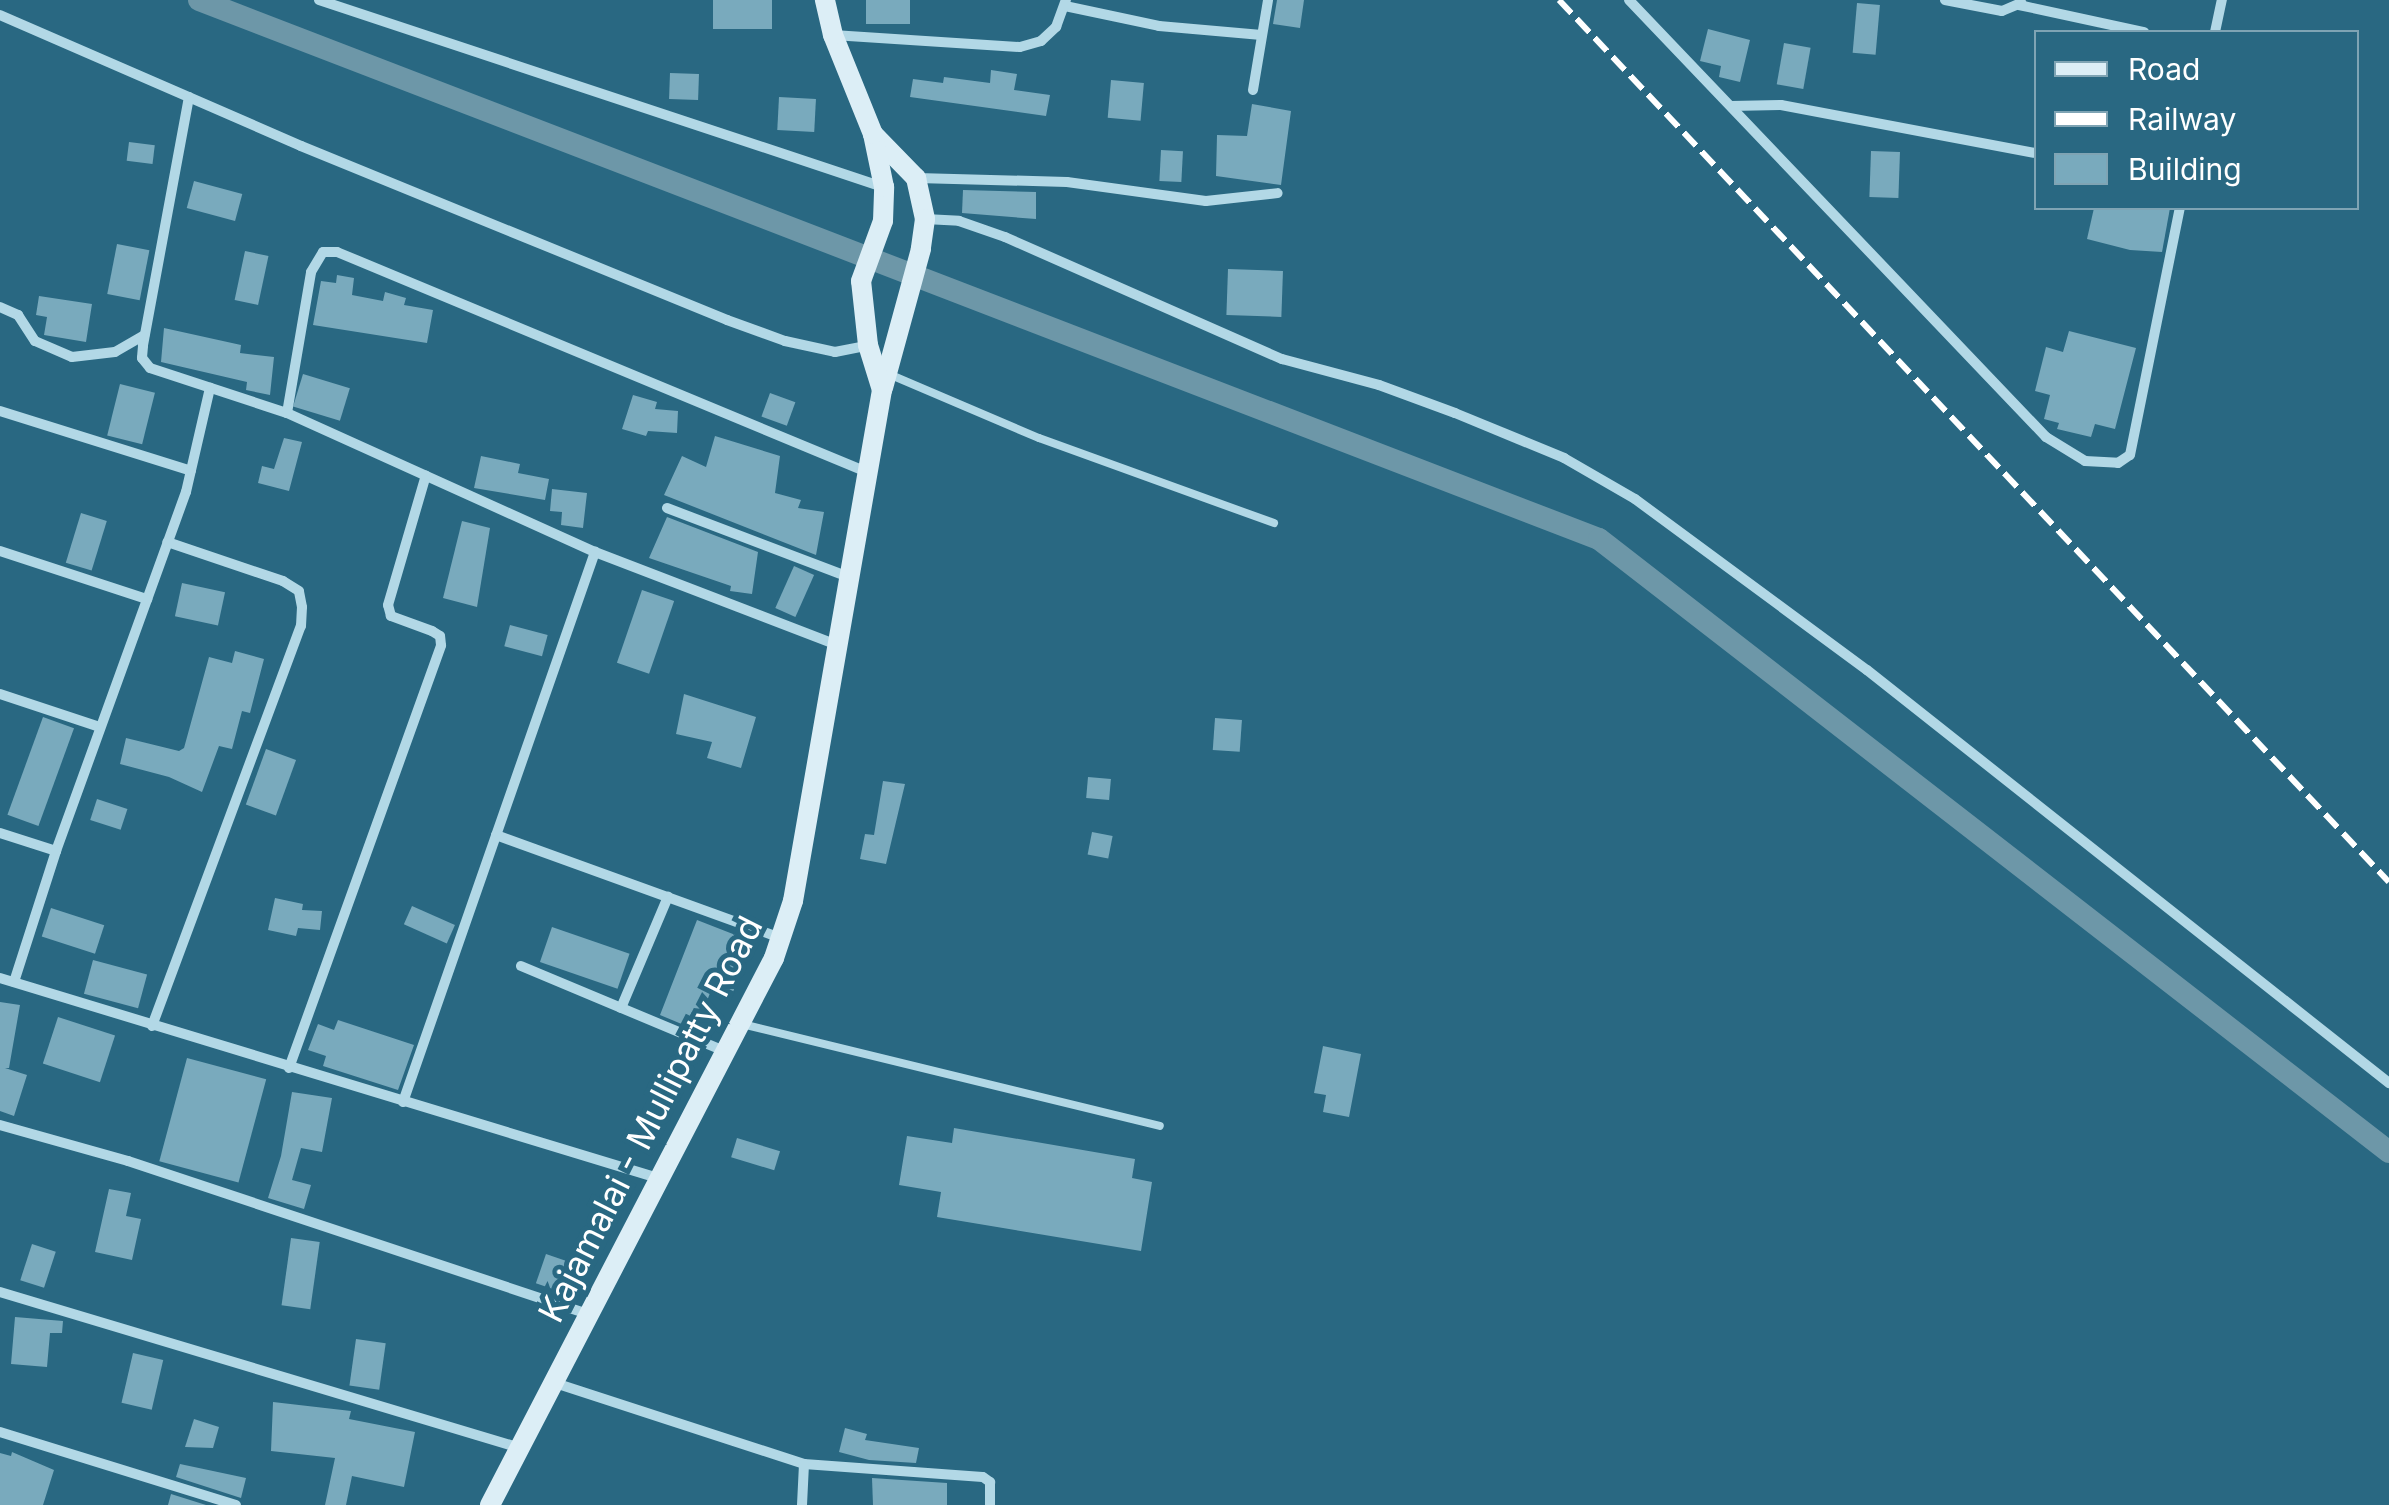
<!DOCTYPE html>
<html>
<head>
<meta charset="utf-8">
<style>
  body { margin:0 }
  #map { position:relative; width:2389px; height:1505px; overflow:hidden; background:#296882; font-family:Inter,sans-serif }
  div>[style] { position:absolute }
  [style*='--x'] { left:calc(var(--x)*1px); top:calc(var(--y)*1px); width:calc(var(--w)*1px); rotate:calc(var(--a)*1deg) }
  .canal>* { height:22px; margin:-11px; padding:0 11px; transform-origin:11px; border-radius:11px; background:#6d97a8 }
  .building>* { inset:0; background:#79aabd; transform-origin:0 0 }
  .lane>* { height:8px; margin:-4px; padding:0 4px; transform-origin:4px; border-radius:4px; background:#b2d8e6 }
  .street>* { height:10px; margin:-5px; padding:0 5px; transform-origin:5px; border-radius:5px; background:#b2d8e6 }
  .secondary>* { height:20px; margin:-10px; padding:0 10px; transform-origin:10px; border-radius:10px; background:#dceef6 }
  .rail>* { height:6px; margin-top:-3px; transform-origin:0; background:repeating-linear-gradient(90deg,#fff 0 18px,transparent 0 26px) }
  span { translate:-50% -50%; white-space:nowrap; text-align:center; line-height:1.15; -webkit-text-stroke:10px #296882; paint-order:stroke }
  .street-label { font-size:35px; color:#fff }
  .legend { position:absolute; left:2034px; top:30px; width:325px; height:180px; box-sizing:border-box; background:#296882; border:2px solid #7fa4b4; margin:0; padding:12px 18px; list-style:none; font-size:30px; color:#fff }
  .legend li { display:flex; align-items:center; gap:20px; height:50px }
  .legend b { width:50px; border:2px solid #7fa4b4 }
</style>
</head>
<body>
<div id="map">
  <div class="canal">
    <div style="--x:199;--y:0;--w:1500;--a:21.06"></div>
    <div style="--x:1599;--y:539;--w:1000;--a:37.81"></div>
  </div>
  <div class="building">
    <div style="left:713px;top:0;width:59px;height:29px"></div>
    <div style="left:866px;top:0;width:44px;height:24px"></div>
    <div style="clip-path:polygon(1277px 0,1304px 0,1300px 28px,1273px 24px)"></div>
    <div style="left:1857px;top:3px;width:23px;height:50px;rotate:5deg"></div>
    <div style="clip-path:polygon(1708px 29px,1750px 40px,1740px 82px,1719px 77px,1721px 66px,1700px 61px)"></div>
    <div style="left:1784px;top:43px;width:27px;height:42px;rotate:10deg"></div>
    <div style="clip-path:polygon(991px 70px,1017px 74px,1014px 90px,1050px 95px,1046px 116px,910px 97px,913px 79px,943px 83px,944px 77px,990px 83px)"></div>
    <div style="left:670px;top:73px;width:29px;height:26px;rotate:2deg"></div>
    <div style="left:1111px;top:80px;width:33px;height:38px;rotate:5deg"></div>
    <div style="left:779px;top:97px;width:37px;height:33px;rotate:3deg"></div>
    <div style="clip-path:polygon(1252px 104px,1291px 111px,1281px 185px,1216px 176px,1217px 135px,1247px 136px)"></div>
    <div style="left:129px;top:142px;width:26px;height:19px;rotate:7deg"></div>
    <div style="left:1161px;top:150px;width:22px;height:31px;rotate:3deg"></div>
    <div style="left:1871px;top:151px;width:29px;height:46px;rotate:2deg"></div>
    <div style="left:194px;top:181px;width:50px;height:28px;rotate:15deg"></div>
    <div style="clip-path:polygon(963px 190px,1036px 192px,1036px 219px,962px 213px)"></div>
    <div style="clip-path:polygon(2094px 208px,2170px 208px,2162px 252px,2130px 250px,2087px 239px)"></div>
    <div style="left:117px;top:244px;width:33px;height:51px;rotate:11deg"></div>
    <div style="left:245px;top:251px;width:24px;height:50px;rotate:12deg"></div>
    <div style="left:1228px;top:269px;width:55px;height:46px;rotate:2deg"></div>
    <div style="clip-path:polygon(337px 275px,354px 278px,352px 295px,383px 301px,385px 292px,406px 298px,404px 305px,433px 310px,427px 343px,313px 325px,321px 281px,336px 283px)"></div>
    <div style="clip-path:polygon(39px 296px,92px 304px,86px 342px,44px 335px,47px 317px,36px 315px)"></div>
    <div style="clip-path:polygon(164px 328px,241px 345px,240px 353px,274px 357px,270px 395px,246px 390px,247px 382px,161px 362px)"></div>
    <div style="clip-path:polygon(2069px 331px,2136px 348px,2115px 429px,2095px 424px,2091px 437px,2057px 429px,2059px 423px,2044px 419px,2050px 395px,2035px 391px,2046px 347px,2063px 352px)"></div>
    <div style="left:303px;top:374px;width:49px;height:34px;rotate:17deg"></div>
    <div style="left:120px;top:384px;width:36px;height:53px;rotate:14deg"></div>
    <div style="left:770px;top:393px;width:27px;height:25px;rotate:20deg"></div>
    <div style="clip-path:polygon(633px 395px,657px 402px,655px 409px,678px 411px,677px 433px,648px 431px,646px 436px,622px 429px)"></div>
    <div style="clip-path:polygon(715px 436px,780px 456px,775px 493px,801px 500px,798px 508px,824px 512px,816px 555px,664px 495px,682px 456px,706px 467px)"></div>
    <div style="clip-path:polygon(284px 438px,302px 442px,289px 491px,258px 483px,262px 466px,274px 469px)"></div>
    <div style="clip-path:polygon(481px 456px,520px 464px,518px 473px,549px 479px,545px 500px,474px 488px)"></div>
    <div style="clip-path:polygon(552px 489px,587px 493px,583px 528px,561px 525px,562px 512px,550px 511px)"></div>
    <div style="left:81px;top:513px;width:27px;height:52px;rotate:17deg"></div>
    <div style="clip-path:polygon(667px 517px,758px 552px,752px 594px,730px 591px,731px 586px,649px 558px)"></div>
    <div style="clip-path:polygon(462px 521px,490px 528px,477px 607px,443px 598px)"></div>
    <div style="left:794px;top:566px;width:22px;height:46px;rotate:24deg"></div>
    <div style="left:182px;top:583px;width:44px;height:34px;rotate:12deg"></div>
    <div style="left:642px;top:590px;width:34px;height:77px;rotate:19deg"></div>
    <div style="left:510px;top:625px;width:39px;height:22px;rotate:15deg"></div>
    <div style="clip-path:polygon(235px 651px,264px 659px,250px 713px,242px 711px,232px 749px,219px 746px,202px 792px,169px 777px,120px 764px,126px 738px,179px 751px,184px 748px,209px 657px,232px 663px)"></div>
    <div style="clip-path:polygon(684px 694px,756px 717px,741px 768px,707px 758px,712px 742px,676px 734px)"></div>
    <div style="left:43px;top:717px;width:33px;height:104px;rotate:20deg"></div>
    <div style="left:1215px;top:718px;width:27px;height:32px;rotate:4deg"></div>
    <div style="left:266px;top:749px;width:32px;height:59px;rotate:20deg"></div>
    <div style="left:1088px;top:777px;width:23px;height:21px;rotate:5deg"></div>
    <div style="clip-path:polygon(883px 781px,905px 784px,886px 864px,860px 859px,865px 834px,874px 835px)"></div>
    <div style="left:97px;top:799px;width:32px;height:22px;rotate:18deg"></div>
    <div style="left:1092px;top:832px;width:21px;height:23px;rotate:11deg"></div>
    <div style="clip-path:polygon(275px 898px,303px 904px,302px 910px,322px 911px,320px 930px,298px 928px,296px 936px,268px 930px)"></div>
    <div style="left:412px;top:906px;width:47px;height:20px;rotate:24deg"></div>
    <div style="left:51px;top:908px;width:56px;height:30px;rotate:18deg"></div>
    <div style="clip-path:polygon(697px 920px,738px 936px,730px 958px,744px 963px,730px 1000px,710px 993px,696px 1030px,660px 1015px)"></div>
    <div style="left:552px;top:927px;width:82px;height:37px;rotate:19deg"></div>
    <div style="left:93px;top:960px;width:56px;height:35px;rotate:15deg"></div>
    <div style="clip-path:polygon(0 1002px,20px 1005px,9px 1068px,5px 1068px,27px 1075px,14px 1116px,0 1111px)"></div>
    <div style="left:58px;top:1017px;width:60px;height:49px;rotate:18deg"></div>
    <div style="clip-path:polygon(338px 1020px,414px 1045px,398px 1090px,323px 1066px,326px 1056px,308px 1050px,318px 1024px,334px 1030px)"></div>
    <div style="clip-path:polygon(1323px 1046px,1361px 1054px,1349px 1117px,1323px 1112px,1326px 1095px,1314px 1093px)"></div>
    <div style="left:187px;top:1058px;width:82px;height:107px;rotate:15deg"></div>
    <div style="clip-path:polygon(292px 1092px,332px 1098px,322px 1152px,301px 1148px,292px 1180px,311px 1185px,304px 1209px,268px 1198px,281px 1156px)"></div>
    <div style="clip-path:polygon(954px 1128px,1135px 1159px,1132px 1178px,1152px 1182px,1141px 1251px,937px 1217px,941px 1192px,899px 1185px,907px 1136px,952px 1143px)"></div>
    <div style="left:737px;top:1138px;width:45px;height:20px;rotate:17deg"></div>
    <div style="clip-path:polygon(109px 1189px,131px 1193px,126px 1216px,141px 1219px,132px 1260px,95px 1252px)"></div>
    <div style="left:291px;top:1238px;width:29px;height:68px;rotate:8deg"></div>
    <div style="left:32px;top:1244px;width:25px;height:38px;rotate:18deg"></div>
    <div style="left:546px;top:1254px;width:37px;height:31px;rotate:19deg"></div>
    <div style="clip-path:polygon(15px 1317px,63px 1321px,62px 1333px,50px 1333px,47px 1367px,11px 1364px)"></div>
    <div style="left:356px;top:1339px;width:30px;height:47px;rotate:8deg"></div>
    <div style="left:133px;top:1353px;width:31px;height:51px;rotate:13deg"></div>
    <div style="clip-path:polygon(273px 1402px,351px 1411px,349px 1419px,415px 1432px,404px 1487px,352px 1476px,346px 1505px,325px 1505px,335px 1458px,271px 1451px)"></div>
    <div style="clip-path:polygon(194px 1419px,219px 1427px,213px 1448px,185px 1447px)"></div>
    <div style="clip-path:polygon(845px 1428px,867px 1434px,865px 1440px,919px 1448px,916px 1463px,869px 1460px,839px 1452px)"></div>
    <div style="clip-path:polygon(12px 1452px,54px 1470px,43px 1505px,0 1505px,0 1453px,11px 1456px)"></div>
    <div style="clip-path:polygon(180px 1464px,246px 1478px,241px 1498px,176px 1477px)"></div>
    <div style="clip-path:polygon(872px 1478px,947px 1483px,947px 1505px,873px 1505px)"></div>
    <div style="clip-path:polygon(171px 1494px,206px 1505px,168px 1505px)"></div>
  </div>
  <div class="lane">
    <div style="--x:891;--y:375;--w:161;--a:23.1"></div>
    <div style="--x:1039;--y:438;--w:250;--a:19.9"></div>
    <div style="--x:742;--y:1024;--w:430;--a:13.7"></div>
  </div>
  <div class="street">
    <div style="--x:319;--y:0;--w:594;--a:18.34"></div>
    <div style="--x:1629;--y:0;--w:604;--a:46.34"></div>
    <div style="--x:2046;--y:437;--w:46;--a:31.6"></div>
    <div style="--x:2085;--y:461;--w:33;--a:3"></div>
    <div style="--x:2118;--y:463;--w:14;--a:-34"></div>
    <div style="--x:2130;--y:455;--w:252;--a:-78.6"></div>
    <div style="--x:1945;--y:0;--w:58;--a:10.9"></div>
    <div style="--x:2002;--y:11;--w:21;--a:-23"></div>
    <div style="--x:2019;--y:5;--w:128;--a:12.2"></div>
    <div style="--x:1065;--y:6;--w:96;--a:12"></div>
    <div style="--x:1159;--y:26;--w:103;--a:5"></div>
    <div style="--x:0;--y:15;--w:328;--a:23.5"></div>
    <div style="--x:301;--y:146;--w:460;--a:22.2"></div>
    <div style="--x:727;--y:320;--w:62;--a:19.9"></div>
    <div style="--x:785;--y:341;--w:51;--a:12.4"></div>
    <div style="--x:835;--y:352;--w:33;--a:-11"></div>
    <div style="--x:2215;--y:32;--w:33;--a:-78"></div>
    <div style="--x:833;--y:35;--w:187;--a:3.7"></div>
    <div style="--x:1020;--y:47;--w:22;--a:-16"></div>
    <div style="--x:1041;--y:41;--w:21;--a:-43"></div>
    <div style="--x:1056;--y:27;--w:29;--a:-70"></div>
    <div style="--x:1253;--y:90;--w:91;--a:-80.5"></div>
    <div style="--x:189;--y:97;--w:253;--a:100.5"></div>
    <div style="--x:143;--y:346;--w:12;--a:95"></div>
    <div style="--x:142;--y:358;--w:13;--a:51"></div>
    <div style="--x:150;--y:368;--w:144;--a:18.2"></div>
    <div style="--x:287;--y:413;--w:338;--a:24.3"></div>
    <div style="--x:595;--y:552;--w:259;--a:21"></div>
    <div style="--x:1731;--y:106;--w:50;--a:-1.1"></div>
    <div style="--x:1781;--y:105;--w:259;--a:10.7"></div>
    <div style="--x:917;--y:178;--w:150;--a:1.5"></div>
    <div style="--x:1067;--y:182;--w:140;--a:7.8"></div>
    <div style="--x:1206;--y:201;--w:72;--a:-6.3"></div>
    <div style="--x:925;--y:219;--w:34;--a:3"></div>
    <div style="--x:959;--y:221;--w:49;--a:19.2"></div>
    <div style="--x:1005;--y:237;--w:303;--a:23.8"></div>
    <div style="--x:1282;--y:359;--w:100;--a:15"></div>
    <div style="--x:1379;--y:385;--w:81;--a:20.2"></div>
    <div style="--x:1455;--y:413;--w:118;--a:22.4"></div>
    <div style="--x:1564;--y:458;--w:82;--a:30"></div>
    <div style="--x:1635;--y:499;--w:288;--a:36.4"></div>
    <div style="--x:1867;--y:670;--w:666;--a:38.35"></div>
    <div style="--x:0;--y:307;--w:20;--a:24"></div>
    <div style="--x:18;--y:315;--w:31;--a:57"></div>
    <div style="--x:35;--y:341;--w:40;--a:23.4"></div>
    <div style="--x:72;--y:357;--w:43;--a:-6.6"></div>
    <div style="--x:115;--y:352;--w:34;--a:-30"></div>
    <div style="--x:0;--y:411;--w:200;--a:17.4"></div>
    <div style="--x:287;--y:413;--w:143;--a:-80.3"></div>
    <div style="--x:311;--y:272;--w:23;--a:-59"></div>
    <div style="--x:323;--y:252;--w:14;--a:0"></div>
    <div style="--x:337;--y:252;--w:576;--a:22.56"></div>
    <div style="--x:667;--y:508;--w:195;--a:20.8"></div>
    <div style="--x:0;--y:551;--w:155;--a:18.1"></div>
    <div style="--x:0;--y:694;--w:105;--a:18.3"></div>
    <div style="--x:0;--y:833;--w:59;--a:17.8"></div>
    <div style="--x:496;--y:835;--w:302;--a:19.9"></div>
    <div style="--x:521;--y:966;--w:220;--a:22.7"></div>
    <div style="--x:0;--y:978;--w:688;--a:16.91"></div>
    <div style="--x:14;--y:982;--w:138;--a:-72.2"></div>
    <div style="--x:56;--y:851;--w:382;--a:-70.1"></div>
    <div style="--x:186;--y:492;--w:107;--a:-77"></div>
    <div style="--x:621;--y:1008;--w:121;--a:-67.1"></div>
    <div style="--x:152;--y:1026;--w:427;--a:-69.6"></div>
    <div style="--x:301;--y:626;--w:19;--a:-87"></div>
    <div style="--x:302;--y:607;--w:16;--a:-101"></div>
    <div style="--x:299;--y:591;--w:19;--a:-148"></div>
    <div style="--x:283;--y:581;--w:122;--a:-161.4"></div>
    <div style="--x:289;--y:1068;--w:449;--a:-70.2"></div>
    <div style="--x:441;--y:645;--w:9;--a:-96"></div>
    <div style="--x:440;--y:636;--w:9;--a:-148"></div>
    <div style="--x:432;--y:631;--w:44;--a:-159.9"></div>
    <div style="--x:391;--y:616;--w:11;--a:-105"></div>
    <div style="--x:388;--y:605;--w:135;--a:-73.7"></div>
    <div style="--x:403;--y:1102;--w:583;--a:-70.76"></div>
    <div style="--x:0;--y:1125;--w:133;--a:15.7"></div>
    <div style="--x:128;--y:1161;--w:483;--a:18.4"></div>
    <div style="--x:0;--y:1292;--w:540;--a:16.69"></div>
    <div style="--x:555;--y:1383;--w:262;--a:18"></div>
    <div style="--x:804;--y:1464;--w:179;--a:4.2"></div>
    <div style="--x:983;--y:1477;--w:9;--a:36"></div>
    <div style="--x:990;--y:1482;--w:23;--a:90"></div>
    <div style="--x:0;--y:1432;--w:247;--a:17.2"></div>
    <div style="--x:802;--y:1505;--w:41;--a:-87.2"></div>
  </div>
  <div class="secondary">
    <div style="--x:873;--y:134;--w:62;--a:45.7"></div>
    <div style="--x:916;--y:178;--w:42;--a:77.6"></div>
    <div style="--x:925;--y:219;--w:30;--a:98"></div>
    <div style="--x:921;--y:249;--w:144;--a:105.3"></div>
    <div style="--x:490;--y:1505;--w:616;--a:-62.56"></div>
    <div style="--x:774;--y:958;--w:60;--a:-71.6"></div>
    <div style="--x:793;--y:901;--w:519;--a:-80.12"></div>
    <div style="--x:882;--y:390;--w:47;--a:-107.3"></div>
    <div style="--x:868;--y:345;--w:64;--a:-96.2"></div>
    <div style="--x:861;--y:281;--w:64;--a:-69.9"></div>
    <div style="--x:883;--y:221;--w:34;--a:-88"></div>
    <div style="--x:884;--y:187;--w:54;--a:-101.7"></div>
    <div style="--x:873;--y:134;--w:107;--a:-112"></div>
    <div style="--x:833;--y:35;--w:36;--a:-103"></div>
  </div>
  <div class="rail">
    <div style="--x:1559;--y:0;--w:1211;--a:46.74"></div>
  </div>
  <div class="street-label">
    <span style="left:650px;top:1119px;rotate:-63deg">Kajamalai - Mullipatty Road</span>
  </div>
  <ul class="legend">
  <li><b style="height:12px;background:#dceef6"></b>Road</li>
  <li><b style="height:12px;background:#fff"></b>Railway</li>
  <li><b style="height:28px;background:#79aabd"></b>Building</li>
  </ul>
</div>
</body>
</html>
